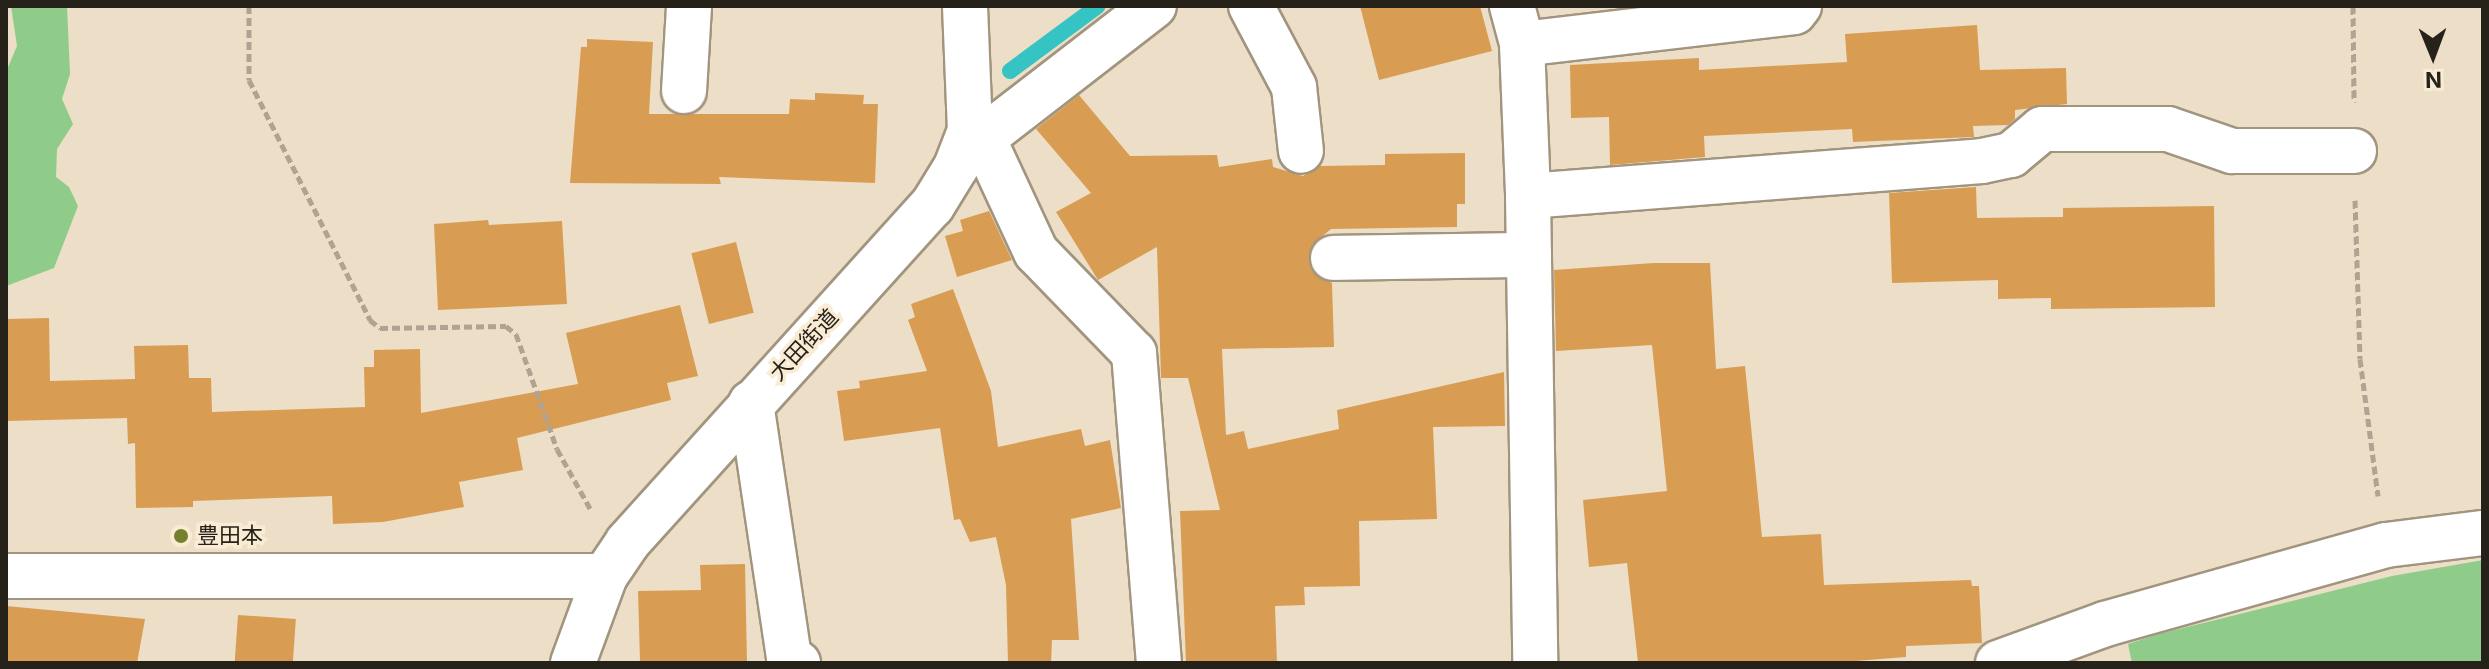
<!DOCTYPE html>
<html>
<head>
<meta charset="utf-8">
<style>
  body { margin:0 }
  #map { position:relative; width:2489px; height:669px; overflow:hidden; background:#ecdec7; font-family:Inter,"Noto Sans JP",sans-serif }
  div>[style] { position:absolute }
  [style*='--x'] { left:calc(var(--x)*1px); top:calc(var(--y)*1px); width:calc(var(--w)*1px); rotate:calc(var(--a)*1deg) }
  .green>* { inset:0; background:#8fcc8a }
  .stream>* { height:16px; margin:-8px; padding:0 8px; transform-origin:8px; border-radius:8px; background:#35c3c3 }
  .building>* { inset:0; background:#d89d52; transform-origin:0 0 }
  .path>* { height:5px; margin-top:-2.5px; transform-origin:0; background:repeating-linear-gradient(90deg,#afa391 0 8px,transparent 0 12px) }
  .roads { filter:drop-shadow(2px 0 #a2957f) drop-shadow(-2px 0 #a2957f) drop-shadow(0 2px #a2957f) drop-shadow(0 -2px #a2957f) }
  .minor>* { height:44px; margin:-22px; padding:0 22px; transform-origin:22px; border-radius:22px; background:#fff }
  .dots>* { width:22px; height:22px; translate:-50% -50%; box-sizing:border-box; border:4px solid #f9ebd4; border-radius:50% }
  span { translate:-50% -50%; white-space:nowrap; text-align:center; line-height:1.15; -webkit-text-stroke:7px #f9ebd4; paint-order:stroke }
  .street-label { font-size:22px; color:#272219 }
  .poi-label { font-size:22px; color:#272219 }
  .left { translate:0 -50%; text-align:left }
  .frame { position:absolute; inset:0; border:8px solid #272219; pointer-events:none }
  .north { position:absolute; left:2393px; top:16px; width:80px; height:80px; -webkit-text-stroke:6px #f9ebd4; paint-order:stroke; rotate:179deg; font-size:22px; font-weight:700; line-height:32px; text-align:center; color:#272219 }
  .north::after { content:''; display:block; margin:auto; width:28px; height:36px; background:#272219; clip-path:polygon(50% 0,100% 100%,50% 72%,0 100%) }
</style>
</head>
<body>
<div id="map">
  <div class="green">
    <div style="clip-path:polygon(11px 6px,67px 6px,70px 74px,62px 99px,73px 124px,57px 149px,56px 177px,69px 187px,78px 206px,54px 268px,6px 286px,6px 72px,17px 46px)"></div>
    <div style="clip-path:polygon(2483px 560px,2483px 663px,2132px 663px,2128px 644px,2159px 634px,2392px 576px)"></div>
  </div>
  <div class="stream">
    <div style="--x:1010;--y:71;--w:109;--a:-36.5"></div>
  </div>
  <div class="building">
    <div style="clip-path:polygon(1360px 6px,1480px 6px,1492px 51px,1379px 80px)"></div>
    <div style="clip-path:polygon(1977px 25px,1980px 70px,2066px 68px,2067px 104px,2015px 110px,2015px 119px,2008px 125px,1973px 126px,1974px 137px,1853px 142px,1852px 129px,1704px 136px,1705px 157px,1610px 165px,1609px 117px,1571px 118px,1570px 65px,1699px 58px,1699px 70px,1847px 62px,1845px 34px)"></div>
    <div style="clip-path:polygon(587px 39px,653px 42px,649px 114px,789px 114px,790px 99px,815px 100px,815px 93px,864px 95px,863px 104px,878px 104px,875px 183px,719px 177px,721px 184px,570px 183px,581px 47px,587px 47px)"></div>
    <div style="clip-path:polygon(1079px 95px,1130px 156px,1217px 155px,1219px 167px,1272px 159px,1273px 167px,1303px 176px,1320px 166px,1385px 165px,1385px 154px,1465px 153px,1465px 204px,1457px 204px,1457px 227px,1331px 229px,1312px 245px,1311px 270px,1332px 283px,1334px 347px,1222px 349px,1226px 435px,1244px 431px,1248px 449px,1339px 429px,1337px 410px,1504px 372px,1505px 426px,1433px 427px,1437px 519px,1359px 521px,1360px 586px,1304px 587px,1305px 605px,1275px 606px,1277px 663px,1186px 663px,1180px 511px,1220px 510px,1188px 378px,1161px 378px,1157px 247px,1098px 280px,1056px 212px,1091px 193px,1036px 129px)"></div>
    <div style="clip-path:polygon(1976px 187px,1977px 218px,2063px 217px,2063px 208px,2214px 206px,2215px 307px,2051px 309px,2051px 298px,1998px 299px,1998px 280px,1892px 283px,1889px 193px)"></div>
    <div style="clip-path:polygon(989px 211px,1012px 260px,957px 277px,945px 236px,963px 231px,960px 220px)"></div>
    <div style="clip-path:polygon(488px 220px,489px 225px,562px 221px,567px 304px,438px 310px,434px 224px)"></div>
    <div style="left:736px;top:242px;width:73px;height:46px;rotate:76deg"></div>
    <div style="clip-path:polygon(1654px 263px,1710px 263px,1716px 369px,1745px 366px,1762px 537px,1821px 534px,1824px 585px,1971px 580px,1972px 586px,1979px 586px,1982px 643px,1906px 646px,1906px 657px,1829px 663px,1638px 663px,1627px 563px,1589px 567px,1583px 500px,1667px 491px,1652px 345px,1556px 351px,1554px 270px)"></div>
    <div style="clip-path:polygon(953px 289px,991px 391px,998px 447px,1081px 429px,1085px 446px,1110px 440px,1121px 508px,1071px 519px,1079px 640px,1052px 640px,1051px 663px,1008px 663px,1006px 585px,996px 537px,970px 542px,960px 519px,954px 520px,940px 428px,844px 441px,837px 391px,860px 388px,859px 381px,927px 371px,908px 320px,915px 317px,911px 304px)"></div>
    <div style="clip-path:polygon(680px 305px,698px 376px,667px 383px,671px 400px,517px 438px,523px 470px,459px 482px,464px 507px,383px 522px,333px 524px,332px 496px,193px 501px,193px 507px,136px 508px,135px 443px,128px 444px,127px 418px,6px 421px,6px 319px,49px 318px,50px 381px,135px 379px,134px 346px,188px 345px,189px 378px,211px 378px,212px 412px,365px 407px,364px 367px,374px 367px,374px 350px,420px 349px,421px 413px,578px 384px,566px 333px)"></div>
    <div style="clip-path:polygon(745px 564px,747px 663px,640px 661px,638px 591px,701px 590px,700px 565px)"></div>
    <div style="clip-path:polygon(6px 606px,145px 619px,137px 663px,6px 663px)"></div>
    <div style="left:238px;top:615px;width:58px;height:48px;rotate:4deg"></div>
  </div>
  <div class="path">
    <div style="--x:249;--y:6;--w:74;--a:90"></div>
    <div style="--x:249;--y:80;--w:269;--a:63.2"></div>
    <div style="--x:370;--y:320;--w:13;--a:39"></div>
    <div style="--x:380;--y:328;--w:126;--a:-0.9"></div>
    <div style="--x:506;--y:326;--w:13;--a:39"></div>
    <div style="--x:516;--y:334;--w:122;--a:70.4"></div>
    <div style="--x:557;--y:449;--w:70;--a:60.9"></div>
    <div style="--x:2353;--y:6;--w:96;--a:89.4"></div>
    <div style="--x:2355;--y:200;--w:159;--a:88.2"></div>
    <div style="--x:2360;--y:359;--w:138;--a:82.5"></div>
  </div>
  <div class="roads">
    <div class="minor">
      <div style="--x:1251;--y:6;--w:92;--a:62"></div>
      <div style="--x:1294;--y:87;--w:64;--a:83.8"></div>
      <div style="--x:1512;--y:6;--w:39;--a:75"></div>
      <div style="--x:1522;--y:44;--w:152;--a:87.7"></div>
      <div style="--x:1528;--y:196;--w:467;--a:89.1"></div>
      <div style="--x:1522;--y:44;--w:274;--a:-6.7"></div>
      <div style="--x:1794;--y:12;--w:8;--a:-50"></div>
      <div style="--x:684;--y:91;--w:85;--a:-86.6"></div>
      <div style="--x:970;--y:131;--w:15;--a:28"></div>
      <div style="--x:983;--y:138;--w:216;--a:-37.7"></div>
      <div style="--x:983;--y:138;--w:126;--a:65.1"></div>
      <div style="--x:1036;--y:252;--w:141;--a:45.9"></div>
      <div style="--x:1134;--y:353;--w:311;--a:85.4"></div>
      <div style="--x:1528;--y:196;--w:455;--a:-4.4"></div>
      <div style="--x:1982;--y:161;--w:30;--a:-12"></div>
      <div style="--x:2011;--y:155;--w:40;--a:-40"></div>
      <div style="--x:2042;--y:129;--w:126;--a:0"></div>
      <div style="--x:2168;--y:129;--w:68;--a:19"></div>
      <div style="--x:2232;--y:151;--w:122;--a:0"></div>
      <div style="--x:1333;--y:258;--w:196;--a:-0.9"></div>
      <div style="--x:751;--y:403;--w:257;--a:81.5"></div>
      <div style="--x:789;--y:657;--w:11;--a:34"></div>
      <div style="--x:6;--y:576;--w:599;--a:0"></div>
      <div style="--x:573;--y:663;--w:93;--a:-69.8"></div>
      <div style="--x:605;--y:576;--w:40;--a:-56"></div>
      <div style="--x:627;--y:543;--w:455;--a:-47.9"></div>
      <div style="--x:932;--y:206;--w:46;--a:-58.4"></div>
      <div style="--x:956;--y:167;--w:39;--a:-69"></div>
      <div style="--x:970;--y:131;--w:125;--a:-92.3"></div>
      <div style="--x:1998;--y:663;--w:114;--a:-20"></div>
      <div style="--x:2105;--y:624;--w:292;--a:-15.7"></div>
      <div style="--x:2386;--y:545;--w:98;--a:-7.1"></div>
    </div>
  </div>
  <div class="dots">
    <div style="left:181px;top:536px;background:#74802d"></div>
  </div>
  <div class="street-label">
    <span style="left:804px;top:345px;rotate:-47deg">大田街道</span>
  </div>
  <div class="poi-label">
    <span class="left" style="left:197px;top:536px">豊田本</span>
  </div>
  <div class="frame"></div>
  <div class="north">N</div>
</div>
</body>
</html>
